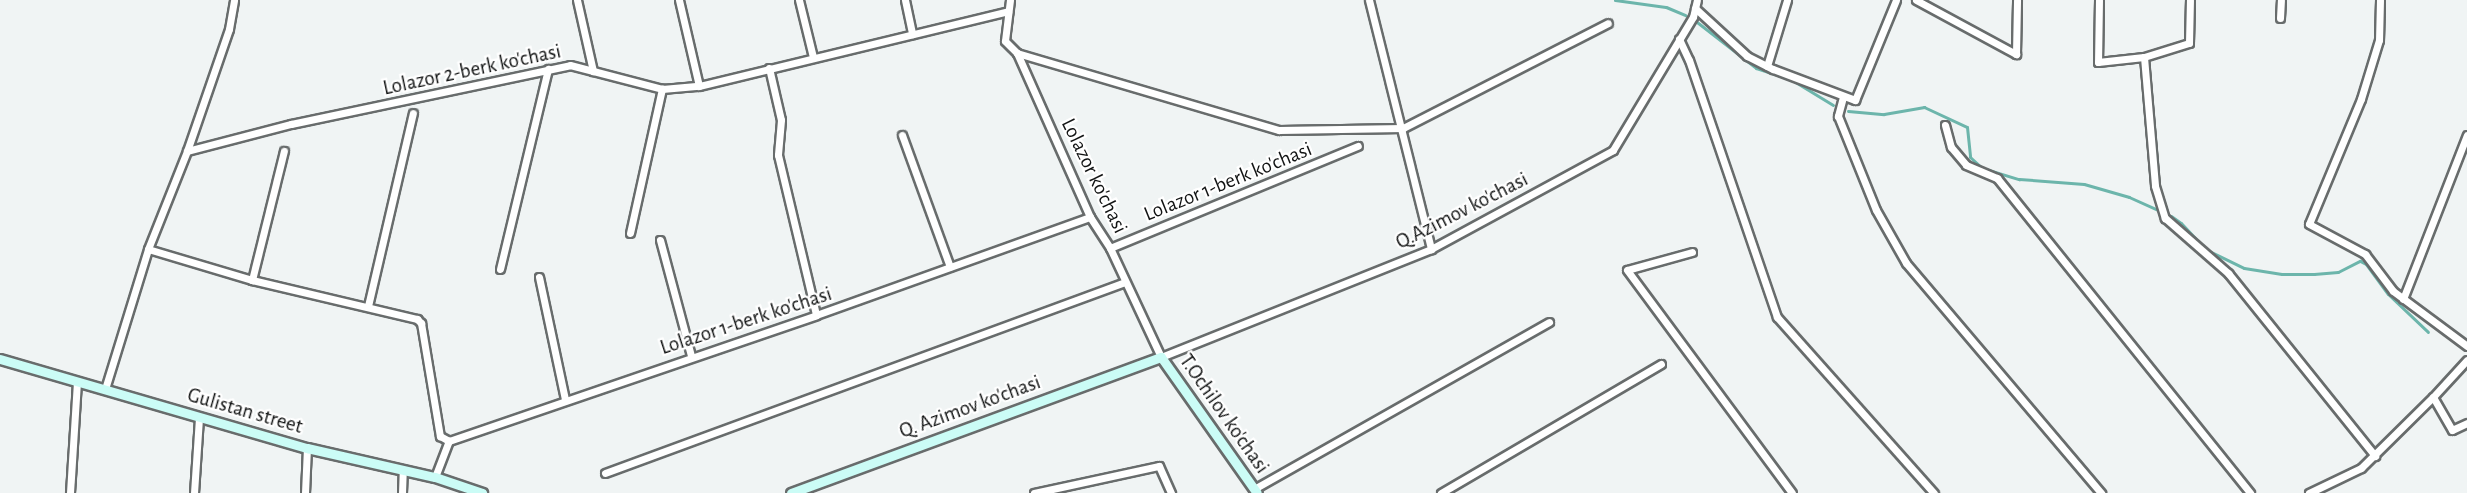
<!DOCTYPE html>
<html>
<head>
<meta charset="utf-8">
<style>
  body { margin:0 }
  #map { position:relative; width:2467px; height:493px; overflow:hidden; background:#f0f4f4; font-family:"Alegreya Sans",sans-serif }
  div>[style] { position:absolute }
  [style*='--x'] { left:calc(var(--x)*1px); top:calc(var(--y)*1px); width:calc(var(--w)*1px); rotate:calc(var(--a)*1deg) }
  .stream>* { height:3px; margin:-1.5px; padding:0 1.5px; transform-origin:1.5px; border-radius:1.5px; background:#6cb5ab }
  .roads { filter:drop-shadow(2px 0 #686c6c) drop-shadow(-2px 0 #686c6c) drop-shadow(0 2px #686c6c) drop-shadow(0 -2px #686c6c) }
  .street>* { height:7px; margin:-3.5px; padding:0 3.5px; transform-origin:3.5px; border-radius:3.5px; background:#fff }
  .secondary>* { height:9px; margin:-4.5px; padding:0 4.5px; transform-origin:4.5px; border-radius:4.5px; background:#cbfcf6 }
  span { translate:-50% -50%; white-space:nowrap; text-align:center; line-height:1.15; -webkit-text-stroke:4.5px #fff; paint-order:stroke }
  .street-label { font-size:21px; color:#111313 }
</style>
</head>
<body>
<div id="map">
  <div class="stream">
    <div style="--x:1615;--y:0;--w:51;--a:7.8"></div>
    <div style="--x:1666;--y:7;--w:21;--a:23"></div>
    <div style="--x:1693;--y:19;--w:80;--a:37.9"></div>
    <div style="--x:1756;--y:68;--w:38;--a:18"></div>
    <div style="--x:1792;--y:80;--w:48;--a:31.4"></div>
    <div style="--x:1848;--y:111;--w:36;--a:5"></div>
    <div style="--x:1884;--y:114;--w:41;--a:-9.9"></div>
    <div style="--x:1924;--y:107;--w:47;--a:24.9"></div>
    <div style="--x:1967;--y:127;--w:30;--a:84"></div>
    <div style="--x:1970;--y:157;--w:16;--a:43"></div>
    <div style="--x:1982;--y:168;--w:39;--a:17"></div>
    <div style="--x:2019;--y:179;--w:65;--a:4.4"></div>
    <div style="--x:2084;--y:184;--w:47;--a:16.1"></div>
    <div style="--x:2129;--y:197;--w:32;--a:24"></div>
    <div style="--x:2171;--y:216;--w:12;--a:35"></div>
    <div style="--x:2181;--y:223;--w:35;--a:47"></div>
    <div style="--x:2205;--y:249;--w:43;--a:26"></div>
    <div style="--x:2244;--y:268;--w:38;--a:9"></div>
    <div style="--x:2282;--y:274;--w:32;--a:0"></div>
    <div style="--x:2314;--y:274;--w:24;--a:-5"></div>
    <div style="--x:2338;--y:272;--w:25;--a:-27"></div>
    <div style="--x:2360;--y:261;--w:7;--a:27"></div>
    <div style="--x:2366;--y:264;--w:37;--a:54"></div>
    <div style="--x:2388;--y:294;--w:55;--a:43.5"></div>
  </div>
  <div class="roads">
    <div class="street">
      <div style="--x:577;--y:0;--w:73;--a:77.3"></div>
      <div style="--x:679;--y:0;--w:88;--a:76.9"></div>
      <div style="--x:799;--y:0;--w:59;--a:76.2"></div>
      <div style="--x:905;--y:0;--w:35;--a:78"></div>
      <div style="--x:1010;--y:0;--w:41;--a:97"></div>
      <div style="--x:1005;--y:41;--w:17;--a:45"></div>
      <div style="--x:1017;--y:53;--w:180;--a:66"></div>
      <div style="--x:1090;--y:217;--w:37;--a:57"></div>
      <div style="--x:1110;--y:248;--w:120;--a:64.9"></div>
      <div style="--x:1161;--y:357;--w:291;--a:-21.8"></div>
      <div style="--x:1431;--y:249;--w:207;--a:-28.5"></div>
      <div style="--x:1613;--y:150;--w:155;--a:-59"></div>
      <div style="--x:1693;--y:17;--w:17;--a:-77"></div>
      <div style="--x:1369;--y:0;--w:257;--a:76"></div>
      <div style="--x:1916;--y:0;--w:114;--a:28.4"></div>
      <div style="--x:2016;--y:54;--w:54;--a:-88.9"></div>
      <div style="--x:2099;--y:0;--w:62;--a:90.9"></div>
      <div style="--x:2098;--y:62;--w:46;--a:-6.2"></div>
      <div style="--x:2144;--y:57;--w:47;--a:-17.3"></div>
      <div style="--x:2189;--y:43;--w:43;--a:-88.7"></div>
      <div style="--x:2380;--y:0;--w:40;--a:91.4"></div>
      <div style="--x:2379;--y:40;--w:62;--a:107"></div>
      <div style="--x:2361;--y:99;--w:135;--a:112.6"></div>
      <div style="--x:2309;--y:224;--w:64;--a:28.2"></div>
      <div style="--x:2365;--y:254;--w:46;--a:52.9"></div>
      <div style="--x:2393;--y:291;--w:92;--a:36.6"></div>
      <div style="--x:1695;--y:8;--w:71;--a:42.7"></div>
      <div style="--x:1747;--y:56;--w:29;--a:27"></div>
      <div style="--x:1773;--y:69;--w:88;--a:20.7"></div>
      <div style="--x:1855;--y:100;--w:108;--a:-67.7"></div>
      <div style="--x:2280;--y:18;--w:18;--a:-87"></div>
      <div style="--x:1679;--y:39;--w:23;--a:65"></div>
      <div style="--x:1689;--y:60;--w:272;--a:71.1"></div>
      <div style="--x:1777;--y:317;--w:236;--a:48.3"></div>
      <div style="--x:1017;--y:53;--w:273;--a:16.4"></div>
      <div style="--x:1279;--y:130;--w:124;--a:-0.9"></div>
      <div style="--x:1403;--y:128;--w:230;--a:-27.1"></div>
      <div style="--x:2144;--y:57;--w:129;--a:85.1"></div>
      <div style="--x:2155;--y:186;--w:34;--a:73"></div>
      <div style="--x:2165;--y:218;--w:84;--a:41.1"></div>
      <div style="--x:2228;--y:273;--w:235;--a:51.2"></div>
      <div style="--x:1767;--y:66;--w:69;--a:-73.1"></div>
      <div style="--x:769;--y:68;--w:53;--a:77"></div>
      <div style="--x:781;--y:120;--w:35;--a:95"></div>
      <div style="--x:778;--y:155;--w:164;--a:76.6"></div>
      <div style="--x:1843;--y:97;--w:20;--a:105"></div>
      <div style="--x:1838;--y:116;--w:101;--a:68"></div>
      <div style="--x:1876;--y:210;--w:61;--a:60.5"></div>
      <div style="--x:1906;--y:263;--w:302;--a:49.7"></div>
      <div style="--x:1945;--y:125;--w:23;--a:75"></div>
      <div style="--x:1951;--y:147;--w:23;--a:50"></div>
      <div style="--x:1966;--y:165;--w:34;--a:23"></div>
      <div style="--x:1997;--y:178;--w:404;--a:51.2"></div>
      <div style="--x:902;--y:135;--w:140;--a:70"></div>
      <div style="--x:187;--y:151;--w:107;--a:-14.6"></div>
      <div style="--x:291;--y:124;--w:285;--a:-11.9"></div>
      <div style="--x:570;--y:65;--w:95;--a:14.6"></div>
      <div style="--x:662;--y:89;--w:37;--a:-5"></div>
      <div style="--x:699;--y:86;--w:318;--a:-13.6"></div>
      <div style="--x:630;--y:233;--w:148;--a:-77.5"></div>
      <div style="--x:660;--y:240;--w:120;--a:75"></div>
      <div style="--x:1110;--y:248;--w:268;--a:-22.4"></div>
      <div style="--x:148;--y:249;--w:109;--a:16.6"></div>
      <div style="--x:252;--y:280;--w:170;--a:13.3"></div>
      <div style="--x:417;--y:319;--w:6;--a:45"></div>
      <div style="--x:421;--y:323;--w:115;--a:80.5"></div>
      <div style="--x:440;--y:436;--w:10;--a:29"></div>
      <div style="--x:1692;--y:252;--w:67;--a:164.5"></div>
      <div style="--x:1627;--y:270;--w:277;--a:53.5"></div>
      <div style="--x:500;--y:269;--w:206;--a:-76.5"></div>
      <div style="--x:539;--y:277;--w:125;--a:78"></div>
      <div style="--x:252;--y:280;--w:133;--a:-76.1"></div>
      <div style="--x:2403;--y:299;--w:176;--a:-68.7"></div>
      <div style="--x:368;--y:306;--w:198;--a:-76.9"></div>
      <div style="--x:105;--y:389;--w:146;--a:-72.9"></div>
      <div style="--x:148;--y:249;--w:105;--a:-68.3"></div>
      <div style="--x:187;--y:151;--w:129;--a:-71"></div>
      <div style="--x:229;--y:29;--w:29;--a:-80"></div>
      <div style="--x:2433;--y:397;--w:50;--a:-47.4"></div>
      <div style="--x:605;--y:473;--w:554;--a:-20.17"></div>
      <div style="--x:435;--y:477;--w:39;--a:-69"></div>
      <div style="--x:449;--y:441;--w:388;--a:-18.9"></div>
      <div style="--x:816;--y:315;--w:291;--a:-19.7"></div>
      <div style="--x:1254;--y:489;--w:339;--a:-29.5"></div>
      <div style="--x:70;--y:493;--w:112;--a:-86.4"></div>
      <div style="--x:194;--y:493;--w:76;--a:-86.2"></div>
      <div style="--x:305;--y:493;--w:45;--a:-87.5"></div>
      <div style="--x:402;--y:493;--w:23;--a:-88"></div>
      <div style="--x:1034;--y:493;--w:128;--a:-12.2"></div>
      <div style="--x:1159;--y:466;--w:30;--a:66"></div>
      <div style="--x:1441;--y:493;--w:255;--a:-30.4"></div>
      <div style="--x:2309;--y:493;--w:58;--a:-25.7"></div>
      <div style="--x:2361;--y:468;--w:101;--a:-44.6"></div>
      <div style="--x:2433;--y:397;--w:38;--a:60"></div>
      <div style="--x:2452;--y:430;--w:17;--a:-25"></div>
    </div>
    <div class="secondary">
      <div style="--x:0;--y:359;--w:320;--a:16.2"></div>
      <div style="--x:307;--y:448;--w:131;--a:12.8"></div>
      <div style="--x:435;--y:477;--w:50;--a:18.8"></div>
      <div style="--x:791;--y:493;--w:394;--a:-20.2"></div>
      <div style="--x:1161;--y:357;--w:166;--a:54.8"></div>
    </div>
  </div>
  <div class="street-label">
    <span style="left:472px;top:70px;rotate:-12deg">Lolazor 2-berk ko'chasi</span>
    <span style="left:1094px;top:176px;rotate:64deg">Lolazor ko'chasi</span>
    <span style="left:1228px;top:182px;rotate:-22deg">Lolazor 1-berk ko'chasi</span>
    <span style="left:1462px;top:211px;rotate:-27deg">Q.Azimov ko'chasi</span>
    <span style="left:746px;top:321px;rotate:-18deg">Lolazor 1-berk ko'chasi</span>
    <span style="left:970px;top:407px;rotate:-20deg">Q. Azimov ko'chasi</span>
    <span style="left:245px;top:411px;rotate:16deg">Gulistan street</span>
    <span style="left:1224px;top:414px;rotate:55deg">T.Ochilov ko'chasi</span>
  </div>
</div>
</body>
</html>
